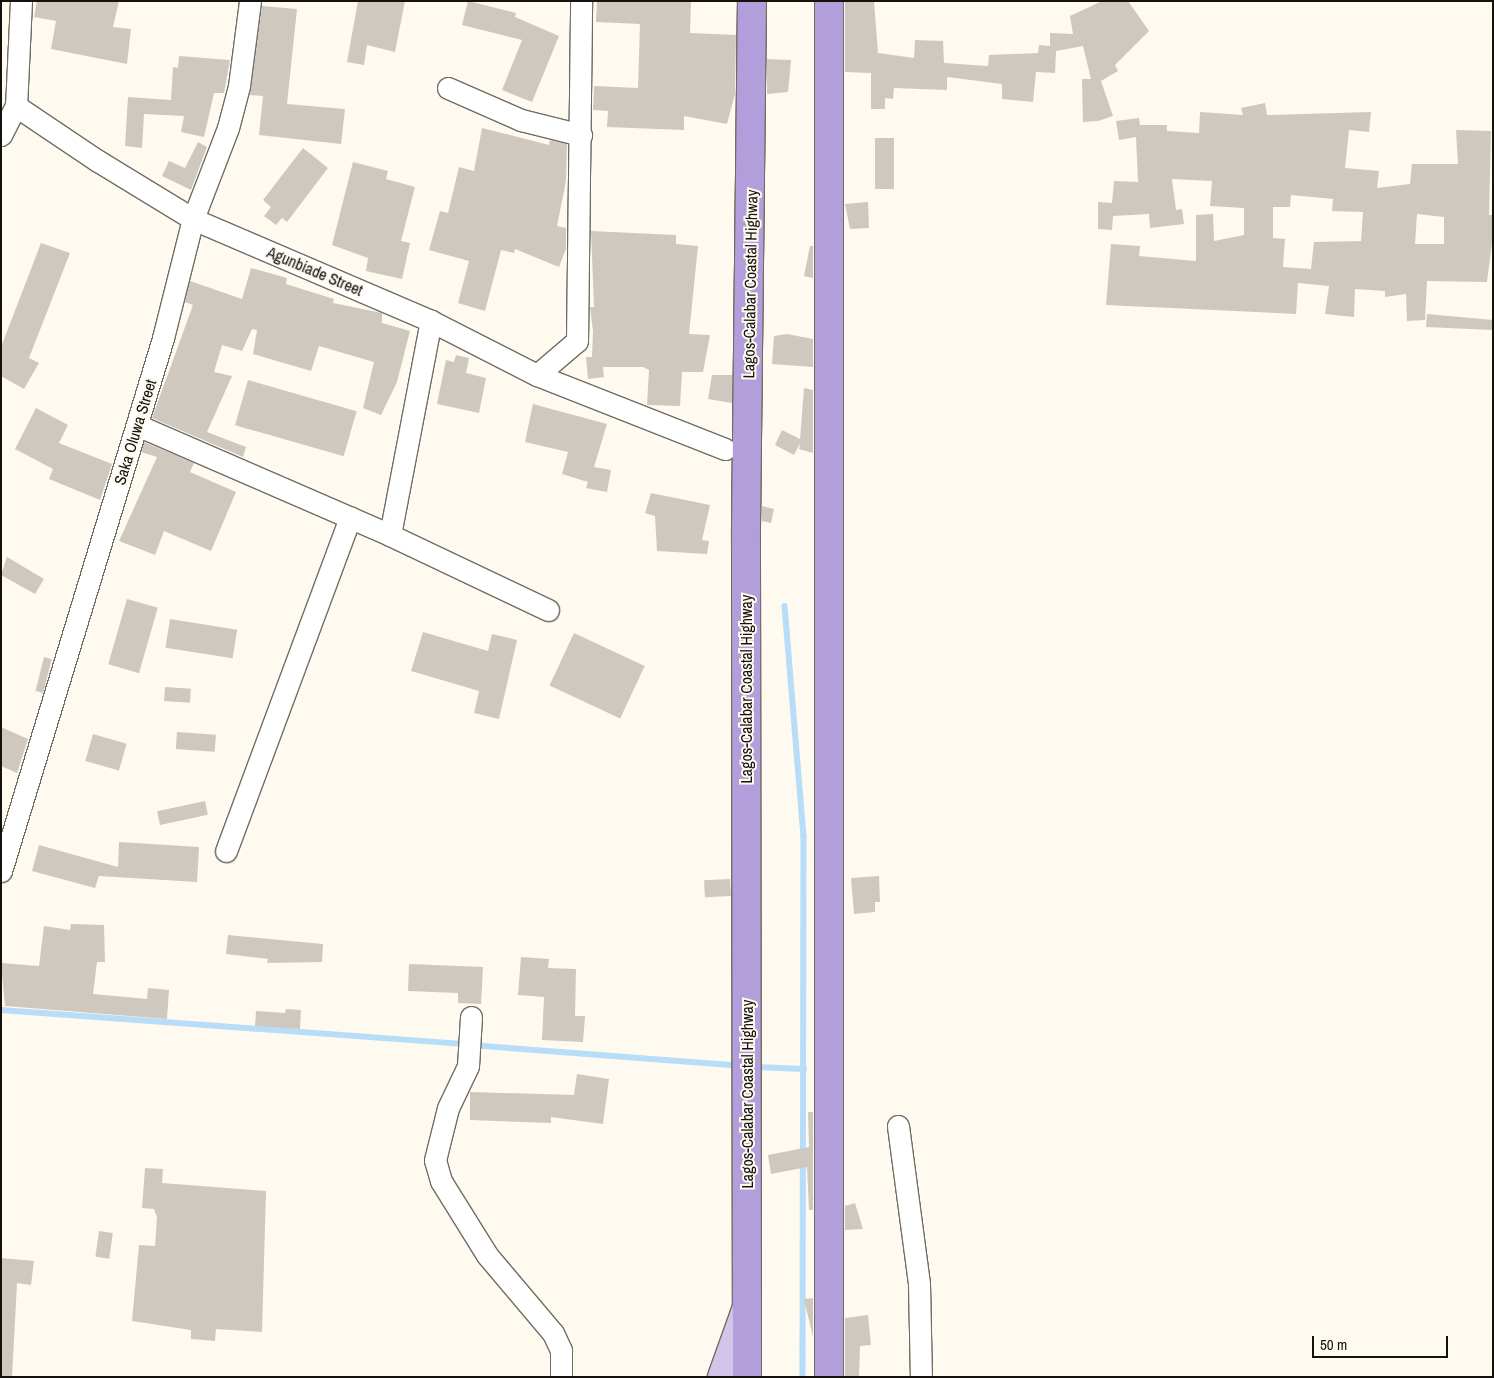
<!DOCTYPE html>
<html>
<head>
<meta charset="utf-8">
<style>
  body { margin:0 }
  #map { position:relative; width:1494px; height:1378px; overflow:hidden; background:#fefaef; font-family:"Archivo Narrow",sans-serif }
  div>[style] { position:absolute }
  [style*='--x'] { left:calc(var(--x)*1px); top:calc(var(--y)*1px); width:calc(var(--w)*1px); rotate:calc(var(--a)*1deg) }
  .stream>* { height:5.5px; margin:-2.75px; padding:0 2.75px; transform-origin:2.75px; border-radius:2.75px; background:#b7ddf9 }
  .building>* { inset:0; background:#cfc8bf; transform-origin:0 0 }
  .roads { filter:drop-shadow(1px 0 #706d64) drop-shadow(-1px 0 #706d64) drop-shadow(0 1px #706d64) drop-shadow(0 -1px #706d64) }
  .street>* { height:21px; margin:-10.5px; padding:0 10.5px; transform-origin:10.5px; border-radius:10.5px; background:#fff }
  .primary>* { height:28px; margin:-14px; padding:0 14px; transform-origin:14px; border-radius:14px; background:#d1c5e9 }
  .highway>* { height:28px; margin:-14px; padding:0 14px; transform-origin:14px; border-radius:14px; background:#b29edb }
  span { translate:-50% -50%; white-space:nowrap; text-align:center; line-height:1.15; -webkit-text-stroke:4px #fefaef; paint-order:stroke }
  .street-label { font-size:16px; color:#14120f }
  .frame { position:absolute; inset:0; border:2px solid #14120f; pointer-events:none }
  .scale { position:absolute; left:1312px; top:1336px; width:136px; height:22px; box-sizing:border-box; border:2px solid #14120f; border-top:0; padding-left:6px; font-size:15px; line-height:18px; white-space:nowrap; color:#14120f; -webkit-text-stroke:4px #fefaef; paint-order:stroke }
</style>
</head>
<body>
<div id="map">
  <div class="stream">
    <div style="--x:785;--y:606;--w:231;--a:85.3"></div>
    <div style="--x:804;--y:836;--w:541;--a:90.11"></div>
    <div style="--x:1;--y:1010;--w:462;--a:4.2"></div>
    <div style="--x:483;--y:1046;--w:258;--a:4.4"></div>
    <div style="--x:754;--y:1067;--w:50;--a:2.3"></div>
  </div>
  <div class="building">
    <div style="clip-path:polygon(37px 1px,119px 1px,113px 27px,131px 29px,127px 64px,51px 49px,56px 21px,34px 17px)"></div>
    <div style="clip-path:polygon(358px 1px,405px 1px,395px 52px,367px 45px,364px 65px,347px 62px)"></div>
    <div style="clip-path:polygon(468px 1px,516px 13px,515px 17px,559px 36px,532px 102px,502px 90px,522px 40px,462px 25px)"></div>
    <div style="clip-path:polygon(597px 1px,691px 1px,690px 33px,736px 35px,735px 94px,727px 124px,684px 116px,684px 130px,607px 127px,608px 111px,593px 110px,594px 86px,638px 88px,640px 24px,596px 22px)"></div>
    <div style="clip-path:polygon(845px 1px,874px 1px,878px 53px,914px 58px,915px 40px,943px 41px,944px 63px,988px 66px,989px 55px,1038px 53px,1039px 45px,1050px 46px,1050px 33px,1073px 34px,1070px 16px,1102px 1px,1128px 1px,1149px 31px,1115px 65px,1118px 71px,1101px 81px,1113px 116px,1098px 121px,1083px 122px,1082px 79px,1091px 79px,1083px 46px,1056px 51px,1055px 73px,1036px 72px,1033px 102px,1002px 99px,1002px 84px,947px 77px,947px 90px,894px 88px,893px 99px,885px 98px,885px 109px,871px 109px,871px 73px,845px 72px)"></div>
    <div style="clip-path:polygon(262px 6px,297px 9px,287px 104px,345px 109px,341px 144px,259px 135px,263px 96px,250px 95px)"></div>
    <div style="clip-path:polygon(179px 56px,230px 60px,224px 93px,214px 93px,204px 137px,181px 132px,184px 116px,144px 114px,142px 148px,125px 146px,128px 97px,171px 100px,173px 67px,178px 68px)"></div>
    <div style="clip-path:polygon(767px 59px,791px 60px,788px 92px,767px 94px)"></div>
    <div style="clip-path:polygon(evenodd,1265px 103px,1267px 115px,1371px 112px,1369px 132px,1349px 130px,1345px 168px,1379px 171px,1377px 188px,1410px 184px,1412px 164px,1458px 164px,1456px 130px,1491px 131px,1489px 215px,1493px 215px,1493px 235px,1487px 282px,1427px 281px,1425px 320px,1407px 321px,1406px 294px,1385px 297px,1385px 291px,1355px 289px,1354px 317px,1325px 314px,1329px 286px,1298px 283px,1296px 314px,1106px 305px,1111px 244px,1140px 246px,1139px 256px,1196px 261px,1196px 215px,1213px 214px,1214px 241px,1244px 235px,1244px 208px,1210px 206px,1212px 181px,1172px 179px,1176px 210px,1182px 209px,1184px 224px,1150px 228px,1149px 214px,1113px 216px,1112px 230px,1098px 229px,1098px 202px,1112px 203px,1114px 181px,1138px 182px,1136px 137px,1119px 140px,1116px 121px,1139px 118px,1140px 125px,1167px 125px,1167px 131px,1199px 133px,1200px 112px,1243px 115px,1241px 108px,1265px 103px,1291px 195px,1333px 199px,1332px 211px,1363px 212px,1361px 241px,1314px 242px,1311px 269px,1283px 267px,1285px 239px,1273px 238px,1273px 207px,1290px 207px,1291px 195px,1265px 103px,1417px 214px,1444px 217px,1444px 244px,1415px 244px,1417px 214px)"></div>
    <div style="clip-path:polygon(482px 128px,549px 145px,550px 140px,567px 144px,566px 181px,557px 226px,566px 228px,566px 249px,559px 267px,515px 249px,514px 253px,501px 250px,485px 311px,458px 303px,469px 261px,429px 250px,440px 211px,448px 213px,459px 167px,474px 171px)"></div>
    <div style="left:875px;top:138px;width:19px;height:51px"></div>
    <div style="clip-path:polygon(198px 142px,207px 147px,191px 190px,162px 176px,169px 161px,185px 168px)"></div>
    <div style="clip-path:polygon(303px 148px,328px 168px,287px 222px,282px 218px,276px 225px,264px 216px,271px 207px,263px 200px)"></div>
    <div style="clip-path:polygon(353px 162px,388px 171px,386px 179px,415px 187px,401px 241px,410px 243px,402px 279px,366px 271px,368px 258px,332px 245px)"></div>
    <div style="clip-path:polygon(868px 202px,869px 228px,850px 229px,845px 204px)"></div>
    <div style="clip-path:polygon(591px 231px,676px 235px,676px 244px,698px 246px,689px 334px,710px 335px,703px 372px,682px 372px,680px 406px,647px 405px,649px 370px,643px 367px,603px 367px,604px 377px,588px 379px,586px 357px,592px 357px,593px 331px,590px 307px,594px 307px)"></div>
    <div style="clip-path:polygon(41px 243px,70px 253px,29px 358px,39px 363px,24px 389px,1px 376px,1px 347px)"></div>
    <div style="clip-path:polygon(810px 246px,813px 246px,813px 278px,804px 276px)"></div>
    <div style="clip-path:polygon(251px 268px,287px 278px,286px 284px,334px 299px,333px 303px,382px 313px,382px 323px,410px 331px,397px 382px,381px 415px,363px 408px,374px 362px,319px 346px,311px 371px,253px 354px,257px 330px,252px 329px,242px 351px,222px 345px,214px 372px,232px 376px,207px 432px,246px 447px,243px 457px,152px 418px,193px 305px,185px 302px,190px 281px,242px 299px)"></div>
    <div style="clip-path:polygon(1427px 314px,1493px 320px,1493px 330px,1426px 327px)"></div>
    <div style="clip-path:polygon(787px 334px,813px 339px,813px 367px,772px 364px,774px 336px)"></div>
    <div style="clip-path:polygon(456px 355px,469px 358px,466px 373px,486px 378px,479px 413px,437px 404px,446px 360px,454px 362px)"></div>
    <div style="clip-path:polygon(712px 375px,732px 375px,732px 403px,708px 399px)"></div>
    <div style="left:248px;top:380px;width:113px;height:47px;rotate:16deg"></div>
    <div style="clip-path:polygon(804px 388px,813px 390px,813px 453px,799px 449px,800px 443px,794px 455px,775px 445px,782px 430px,800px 439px)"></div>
    <div style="clip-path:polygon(533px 404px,607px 424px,594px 467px,611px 470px,607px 492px,586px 488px,588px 482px,562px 474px,568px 452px,525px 442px)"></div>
    <div style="clip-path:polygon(36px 408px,68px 425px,59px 443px,112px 464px,100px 500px,49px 479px,53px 469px,15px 449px)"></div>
    <div style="clip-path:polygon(144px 442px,194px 463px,190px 472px,236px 492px,211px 551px,164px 531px,155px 555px,119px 541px,157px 457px,141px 452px)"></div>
    <div style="clip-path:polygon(651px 493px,710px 505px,702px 540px,709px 541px,707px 554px,657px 551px,655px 516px,645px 513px)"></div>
    <div style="clip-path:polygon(762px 506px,774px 509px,771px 523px,762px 521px)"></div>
    <div style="clip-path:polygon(7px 557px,44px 579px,35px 594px,1px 575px)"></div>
    <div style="left:127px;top:599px;width:32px;height:68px;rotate:16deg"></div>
    <div style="left:170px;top:619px;width:68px;height:29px;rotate:9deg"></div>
    <div style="clip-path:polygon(423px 632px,488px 651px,492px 634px,517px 640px,499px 719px,474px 713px,479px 691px,411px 671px)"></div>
    <div style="left:574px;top:633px;width:78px;height:58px;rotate:25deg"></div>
    <div style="left:44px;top:657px;width:8px;height:35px;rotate:14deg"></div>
    <div style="left:165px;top:687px;width:26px;height:14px;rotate:4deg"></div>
    <div style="clip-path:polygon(1px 727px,28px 739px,17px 773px,1px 766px)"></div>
    <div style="left:177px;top:732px;width:39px;height:17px;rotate:4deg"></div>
    <div style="left:93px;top:734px;width:35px;height:28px;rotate:16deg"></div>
    <div style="left:205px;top:801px;width:14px;height:49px;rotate:78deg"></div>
    <div style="clip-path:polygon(119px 842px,199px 847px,197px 882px,99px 876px,95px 888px,32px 871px,39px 845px,118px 867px)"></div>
    <div style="clip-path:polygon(879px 876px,880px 902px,875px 902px,875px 912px,854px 914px,851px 878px)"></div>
    <div style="left:730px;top:879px;width:17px;height:26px;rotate:87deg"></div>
    <div style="clip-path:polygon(71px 924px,104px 925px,105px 962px,97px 962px,93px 994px,147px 999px,148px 988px,169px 990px,167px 1019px,5px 1006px,1px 963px,39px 966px,44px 926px,70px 930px)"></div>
    <div style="clip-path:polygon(228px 935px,323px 944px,322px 962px,267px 963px,268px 959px,226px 954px)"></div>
    <div style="clip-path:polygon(521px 957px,549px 959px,548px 968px,576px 969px,575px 1016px,585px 1016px,583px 1042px,542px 1040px,544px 997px,518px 995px)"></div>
    <div style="clip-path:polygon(409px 964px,483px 967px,481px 1004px,458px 1003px,458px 993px,408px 991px)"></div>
    <div style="clip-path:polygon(286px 1009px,301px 1010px,300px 1029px,255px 1026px,256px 1011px,285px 1013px)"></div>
    <div style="clip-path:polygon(577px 1074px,609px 1079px,603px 1124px,551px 1117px,551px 1123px,470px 1120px,470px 1092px,574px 1095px)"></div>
    <div style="clip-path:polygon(808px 1112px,813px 1112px,813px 1210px,809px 1210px,807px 1167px,771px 1174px,768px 1155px,809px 1147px)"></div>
    <div style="clip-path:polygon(145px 1168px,163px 1169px,162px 1183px,266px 1191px,262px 1332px,216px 1329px,215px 1341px,191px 1339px,191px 1330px,132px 1321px,139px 1245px,155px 1246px,157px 1217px,154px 1209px,142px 1208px)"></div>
    <div style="clip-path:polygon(855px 1203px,863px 1229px,845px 1230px,845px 1206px)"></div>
    <div style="left:99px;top:1231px;width:14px;height:26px;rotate:8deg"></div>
    <div style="clip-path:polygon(1px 1258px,34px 1261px,31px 1285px,17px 1283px,12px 1377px,1px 1377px)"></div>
    <div style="clip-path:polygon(813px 1298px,813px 1337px,804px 1299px)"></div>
    <div style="clip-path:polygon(868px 1315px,871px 1345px,860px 1346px,859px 1377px,845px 1377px,845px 1318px)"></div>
  </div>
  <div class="roads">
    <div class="street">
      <div style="--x:21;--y:1;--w:105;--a:92.7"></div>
      <div style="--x:16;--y:106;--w:99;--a:33.9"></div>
      <div style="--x:98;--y:161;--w:111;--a:31.4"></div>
      <div style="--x:193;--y:219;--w:259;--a:23.2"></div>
      <div style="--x:431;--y:321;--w:119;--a:27"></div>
      <div style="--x:537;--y:375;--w:202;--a:21.5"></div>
      <div style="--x:448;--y:88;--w:80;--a:23.7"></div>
      <div style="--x:521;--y:120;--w:62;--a:14"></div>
      <div style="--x:1;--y:135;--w:33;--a:-63"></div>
      <div style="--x:537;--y:375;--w:52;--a:-40.4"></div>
      <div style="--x:577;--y:341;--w:340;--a:-89.3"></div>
      <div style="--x:137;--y:425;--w:276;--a:23.5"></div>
      <div style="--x:390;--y:535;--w:175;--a:25.4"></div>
      <div style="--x:390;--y:535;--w:218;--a:-79.2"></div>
      <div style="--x:226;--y:851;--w:356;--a:-69.6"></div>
      <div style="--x:1;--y:871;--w:557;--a:-73.09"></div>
      <div style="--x:163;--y:338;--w:123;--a:-75.9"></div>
      <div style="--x:193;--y:219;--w:97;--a:-69"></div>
      <div style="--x:228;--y:128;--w:43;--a:-75.3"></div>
      <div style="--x:239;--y:86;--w:86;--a:-82.6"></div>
      <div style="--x:471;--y:1017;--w:49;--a:93.5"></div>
      <div style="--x:468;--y:1066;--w:47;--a:115.5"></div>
      <div style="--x:448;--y:1108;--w:54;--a:104"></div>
      <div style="--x:435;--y:1160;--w:22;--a:74"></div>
      <div style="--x:441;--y:1181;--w:87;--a:58.1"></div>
      <div style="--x:487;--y:1255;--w:102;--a:49.8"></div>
      <div style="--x:553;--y:1333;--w:19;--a:65"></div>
      <div style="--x:561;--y:1350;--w:27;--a:90"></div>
      <div style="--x:898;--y:1126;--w:159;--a:82.4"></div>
      <div style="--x:919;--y:1284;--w:93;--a:88.8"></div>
    </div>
    <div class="primary">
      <div style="--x:722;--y:1377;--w:71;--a:-70.3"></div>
    </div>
    <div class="highway">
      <div style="--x:829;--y:1;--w:1376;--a:90"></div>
      <div style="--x:747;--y:1377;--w:850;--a:-90.07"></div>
      <div style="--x:746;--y:527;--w:526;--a:-89.35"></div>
    </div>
  </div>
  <div class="street-label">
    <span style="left:315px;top:271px;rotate:23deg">Agunbiade Street</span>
    <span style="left:750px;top:284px;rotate:-89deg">Lagos-Calabar Coastal Highway</span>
    <span style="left:135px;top:432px;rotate:-73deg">Saka Oluwa Street</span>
    <span style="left:746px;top:689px;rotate:-90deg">Lagos-Calabar Coastal Highway</span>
    <span style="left:747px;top:1094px;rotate:-90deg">Lagos-Calabar Coastal Highway</span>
  </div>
  <div class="frame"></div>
  <div class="scale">50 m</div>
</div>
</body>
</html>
